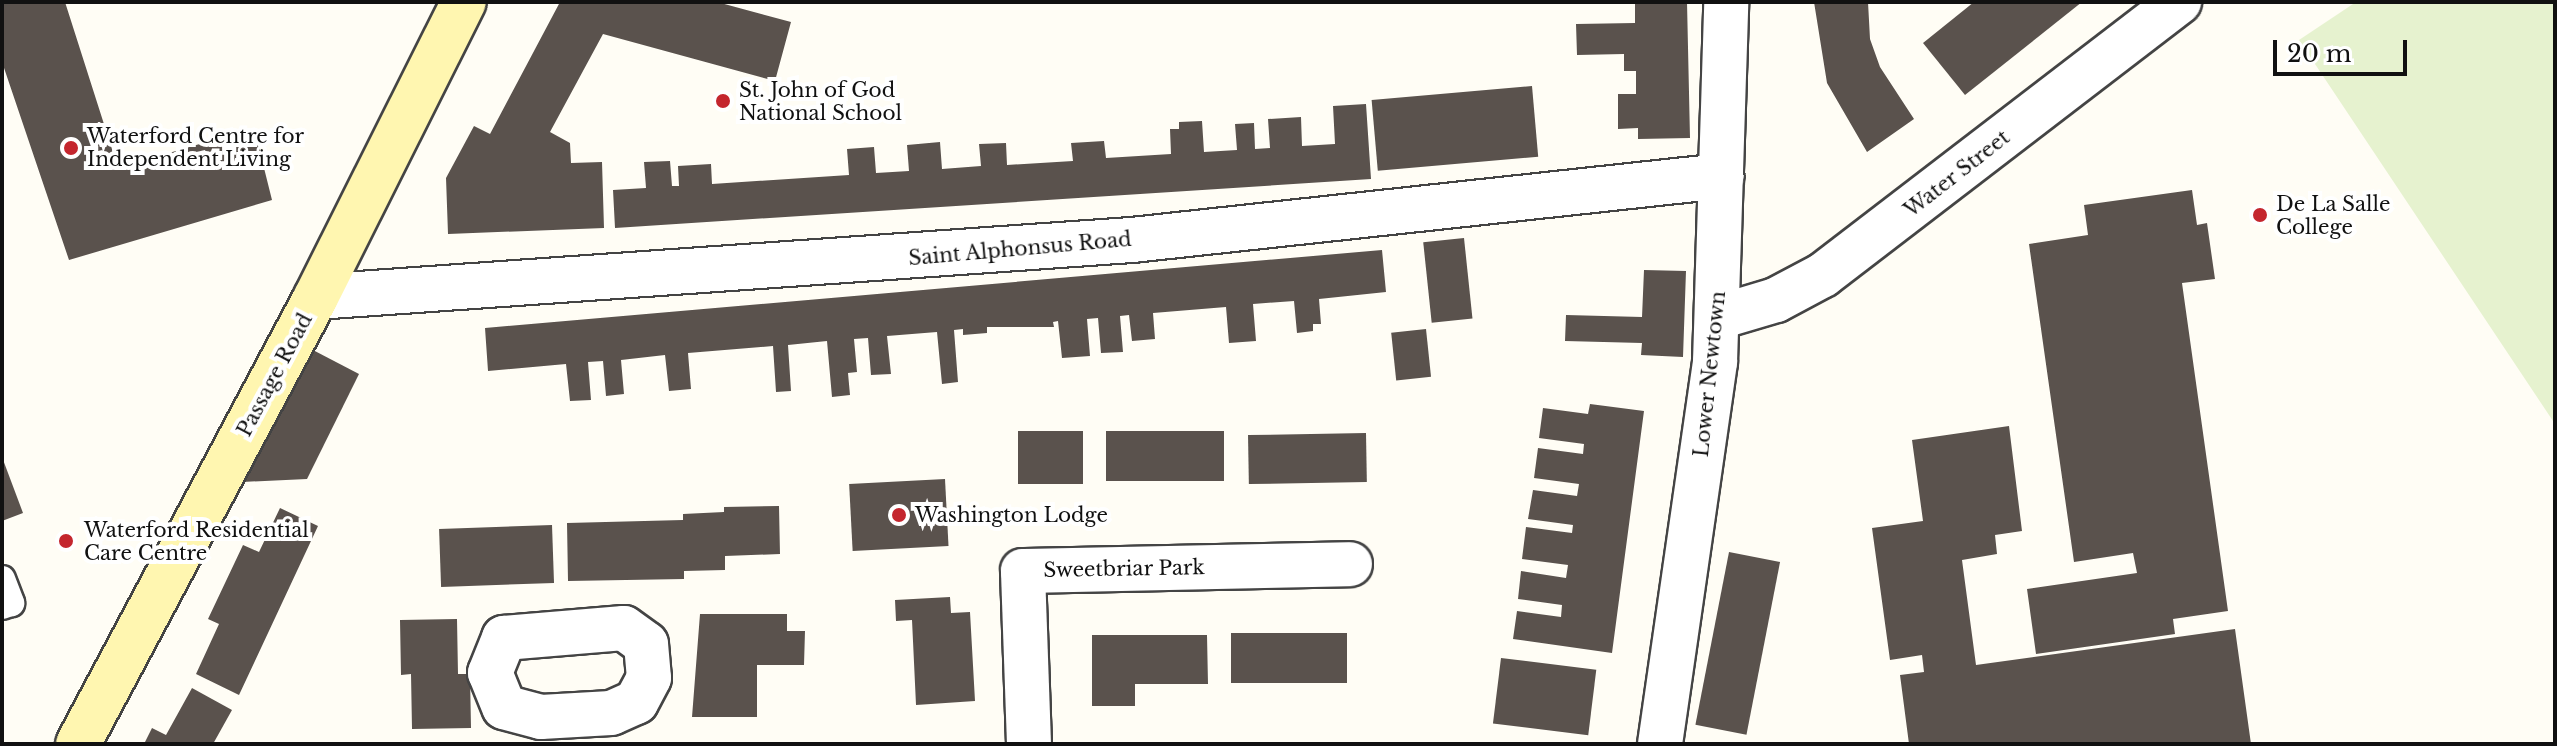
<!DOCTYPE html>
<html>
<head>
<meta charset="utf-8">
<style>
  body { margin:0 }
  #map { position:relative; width:2557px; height:746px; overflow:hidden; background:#fffdf5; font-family:"Libre Baskerville",serif }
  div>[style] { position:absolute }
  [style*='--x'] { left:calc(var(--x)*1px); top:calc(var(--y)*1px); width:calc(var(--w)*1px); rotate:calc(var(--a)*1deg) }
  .pitch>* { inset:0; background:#e6f2cf }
  .building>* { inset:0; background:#5a524d; transform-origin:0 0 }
  .roads { filter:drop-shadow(2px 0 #444) drop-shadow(-2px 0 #444) drop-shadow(0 2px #444) drop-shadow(0 -2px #444) }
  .service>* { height:26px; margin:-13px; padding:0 13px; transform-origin:13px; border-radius:13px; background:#fff }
  .minor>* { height:44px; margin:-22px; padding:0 22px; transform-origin:22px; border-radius:22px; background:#fff }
  .tertiary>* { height:44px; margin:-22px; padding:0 22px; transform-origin:22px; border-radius:22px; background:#fff }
  .secondary>* { height:44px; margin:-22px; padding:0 22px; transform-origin:22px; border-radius:22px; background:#fff6b0 }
  .dots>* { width:22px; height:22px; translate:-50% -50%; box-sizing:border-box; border:4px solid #fff; border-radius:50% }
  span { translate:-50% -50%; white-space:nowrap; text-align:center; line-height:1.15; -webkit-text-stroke:8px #fff; paint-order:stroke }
  .poi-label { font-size:20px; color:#111 }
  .left { translate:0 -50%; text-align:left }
  .street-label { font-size:20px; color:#111 }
  .frame { position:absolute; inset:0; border:4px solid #111; pointer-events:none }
  .scale { position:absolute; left:2273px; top:40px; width:134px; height:36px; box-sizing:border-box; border:4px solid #111; border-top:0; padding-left:10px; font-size:24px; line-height:28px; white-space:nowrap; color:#111; -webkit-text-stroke:6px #fff; paint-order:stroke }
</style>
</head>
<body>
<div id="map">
  <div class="pitch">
    <div style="clip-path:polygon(2356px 2px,2555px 2px,2555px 424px,2299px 40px)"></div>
  </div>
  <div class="building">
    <div style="clip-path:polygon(2px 2px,65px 2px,118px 168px,254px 128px,272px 200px,69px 260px,2px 62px)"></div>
    <div style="clip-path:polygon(560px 2px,717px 2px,791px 22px,775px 81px,603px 34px,550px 132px,570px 143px,571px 163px,602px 162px,604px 228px,448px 234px,446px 178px,474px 126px,490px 134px)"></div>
    <div style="clip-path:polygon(1635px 2px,1687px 2px,1690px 138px,1638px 139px,1638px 128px,1618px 129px,1618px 94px,1636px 94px,1636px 71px,1624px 71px,1624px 54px,1577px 55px,1576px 24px,1635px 23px)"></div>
    <div style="clip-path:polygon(1814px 2px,1868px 2px,1870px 39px,1880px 67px,1914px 119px,1867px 152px,1827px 83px)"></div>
    <div style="clip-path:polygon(1974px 2px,2082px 2px,1965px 95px,1923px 43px)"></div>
    <div style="left:1532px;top:86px;width:71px;height:161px;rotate:85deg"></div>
    <div style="clip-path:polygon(1366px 104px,1371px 179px,615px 228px,613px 190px,646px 188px,644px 162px,670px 161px,672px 186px,679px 186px,678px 166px,711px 164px,712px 184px,849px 175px,847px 149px,874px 147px,876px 173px,909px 171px,907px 145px,940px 142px,942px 169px,981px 166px,979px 144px,1006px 143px,1007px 165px,1073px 161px,1071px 143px,1104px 141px,1106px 158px,1171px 154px,1170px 129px,1179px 129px,1179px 122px,1202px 121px,1204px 152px,1237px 150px,1235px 124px,1254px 123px,1255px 149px,1270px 148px,1268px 119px,1301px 117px,1302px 146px,1335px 144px,1333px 106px)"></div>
    <div style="clip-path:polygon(2192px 190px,2197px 225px,2207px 223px,2215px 279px,2182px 283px,2228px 611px,2173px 619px,2175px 634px,2036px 654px,2027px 589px,2137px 573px,2133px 553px,2074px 562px,2029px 244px,2088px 235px,2084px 205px)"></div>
    <div style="left:1464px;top:238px;width:81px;height:41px;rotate:84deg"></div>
    <div style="clip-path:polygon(1382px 250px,1386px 292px,1319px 299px,1321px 324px,1313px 324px,1313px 331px,1297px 333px,1294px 301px,1253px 304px,1256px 341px,1229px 343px,1226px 307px,1153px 313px,1155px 339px,1132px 341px,1129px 315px,1120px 316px,1123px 352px,1101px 353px,1098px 318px,1087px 319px,1090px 356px,1062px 358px,1058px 321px,1053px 322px,1054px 327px,987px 327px,987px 333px,963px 335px,963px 329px,954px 330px,958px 382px,942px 384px,937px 332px,887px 336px,891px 374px,871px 375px,868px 338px,854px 339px,857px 372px,848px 373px,850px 395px,832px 397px,827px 341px,788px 345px,791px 391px,776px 392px,773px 346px,688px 353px,691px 389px,669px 391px,665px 355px,621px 360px,624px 394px,606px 396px,603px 361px,588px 362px,591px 400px,570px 401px,566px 364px,488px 371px,485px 328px)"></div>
    <div style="clip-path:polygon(1644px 270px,1686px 271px,1683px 357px,1641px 355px,1642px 343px,1565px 341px,1566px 315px,1642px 317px)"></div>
    <div style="left:1426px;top:329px;width:48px;height:35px;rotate:84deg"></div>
    <div style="clip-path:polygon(311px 349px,359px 374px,307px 479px,242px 482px)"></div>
    <div style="clip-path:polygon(1590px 404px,1644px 411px,1612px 653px,1513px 639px,1517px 611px,1561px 617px,1562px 605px,1518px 599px,1521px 571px,1566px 578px,1568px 565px,1522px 559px,1526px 527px,1572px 533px,1573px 525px,1528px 519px,1533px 490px,1577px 496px,1579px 484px,1534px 478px,1538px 448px,1583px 454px,1584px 444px,1539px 438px,1543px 408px,1588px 414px)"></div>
    <div style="clip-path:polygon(2009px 426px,2022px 531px,1995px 535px,1997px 554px,1962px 560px,1976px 665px,2235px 629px,2251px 744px,1909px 744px,1900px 675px,1924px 672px,1922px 655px,1890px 660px,1872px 528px,1923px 521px,1912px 440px)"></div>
    <div style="left:1018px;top:431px;width:65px;height:53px"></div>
    <div style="left:1224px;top:431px;width:50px;height:118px;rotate:90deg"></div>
    <div style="left:1366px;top:433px;width:49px;height:118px;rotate:89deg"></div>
    <div style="clip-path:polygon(2px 457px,23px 513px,2px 521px)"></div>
    <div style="left:945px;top:479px;width:67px;height:96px;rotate:87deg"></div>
    <div style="clip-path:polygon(779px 506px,780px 554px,725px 556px,725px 570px,684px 571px,684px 579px,568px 581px,567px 523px,683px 520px,683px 514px,724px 512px,724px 507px)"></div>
    <div style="clip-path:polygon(280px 508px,318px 526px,239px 695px,196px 674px,219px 624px,208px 619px,243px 545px,259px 552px)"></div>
    <div style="left:552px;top:525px;width:58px;height:113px;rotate:88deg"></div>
    <div style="left:1729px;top:552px;width:52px;height:176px;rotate:11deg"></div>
    <div style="clip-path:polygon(950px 597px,951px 613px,970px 612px,975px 701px,916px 705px,912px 620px,896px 621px,895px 600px)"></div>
    <div style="clip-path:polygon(700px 614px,787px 614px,787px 631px,805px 631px,804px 665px,757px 665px,757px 717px,692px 717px)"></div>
    <div style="clip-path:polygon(457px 619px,458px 674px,470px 674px,471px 728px,412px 729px,411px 674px,401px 675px,400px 620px)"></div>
    <div style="left:1347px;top:633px;width:50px;height:116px;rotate:90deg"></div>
    <div style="clip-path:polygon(1092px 635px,1207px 635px,1208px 684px,1135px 684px,1135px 706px,1092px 706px)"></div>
    <div style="left:1501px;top:658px;width:96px;height:66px;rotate:7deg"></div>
    <div style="clip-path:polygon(192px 688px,232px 710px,213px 744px,144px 744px,152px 728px,166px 735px)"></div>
  </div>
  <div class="roads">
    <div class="service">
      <div style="--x:2;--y:579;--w:26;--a:69"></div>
      <div style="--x:11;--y:603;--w:9;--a:162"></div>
    </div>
    <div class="minor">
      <div style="--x:316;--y:297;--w:818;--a:-4"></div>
      <div style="--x:1132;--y:240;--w:593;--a:-6.19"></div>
      <div style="--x:624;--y:628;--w:27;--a:36"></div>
      <div style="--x:646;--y:644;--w:34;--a:85"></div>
      <div style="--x:649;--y:678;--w:27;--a:118"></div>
      <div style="--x:636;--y:702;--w:27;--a:156"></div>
      <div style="--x:611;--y:713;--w:70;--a:176.7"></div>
      <div style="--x:541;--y:717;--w:38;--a:-165"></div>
      <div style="--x:504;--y:707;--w:37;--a:-112"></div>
      <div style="--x:490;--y:673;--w:38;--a:-68"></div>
      <div style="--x:504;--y:638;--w:120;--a:-4.8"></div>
      <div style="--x:1029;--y:744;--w:173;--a:-92"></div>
      <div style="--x:1023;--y:571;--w:327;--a:-1.2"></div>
    </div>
    <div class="tertiary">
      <div style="--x:1719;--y:317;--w:59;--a:-16.6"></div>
      <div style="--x:1776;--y:300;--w:53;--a:-28"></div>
      <div style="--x:1823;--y:275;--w:449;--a:-37.5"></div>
      <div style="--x:1660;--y:744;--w:386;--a:-81.8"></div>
      <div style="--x:1715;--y:362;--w:360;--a:-88.2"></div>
    </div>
    <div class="secondary">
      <div style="--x:78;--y:744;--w:506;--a:-61.97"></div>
      <div style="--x:316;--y:297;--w:330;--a:-63.4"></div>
    </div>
  </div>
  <div class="dots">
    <div style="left:723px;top:101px;background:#c4262e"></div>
    <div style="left:71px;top:148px;background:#c4262e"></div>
    <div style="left:2260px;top:215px;background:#c4262e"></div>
    <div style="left:899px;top:515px;background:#c4262e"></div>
    <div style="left:66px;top:541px;background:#c4262e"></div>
  </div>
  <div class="poi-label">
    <span class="left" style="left:739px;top:102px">St. John of God<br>National School</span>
    <span class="left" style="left:87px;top:148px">Waterford Centre for<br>Independent Living</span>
    <span class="left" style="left:2276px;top:216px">De La Salle<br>College</span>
    <span class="left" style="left:915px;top:515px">Washington Lodge</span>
    <span class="left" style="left:84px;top:542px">Waterford Residential<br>Care Centre</span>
  </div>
  <div class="street-label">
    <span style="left:1957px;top:174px;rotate:-38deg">Water Street</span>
    <span style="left:1020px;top:249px;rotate:-5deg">Saint Alphonsus Road</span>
    <span style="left:1710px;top:374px;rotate:-84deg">Lower Newtown</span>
    <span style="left:275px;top:375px;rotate:-62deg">Passage Road</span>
    <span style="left:1124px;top:569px;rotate:-1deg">Sweetbriar Park</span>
  </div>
  <div class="frame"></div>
  <div class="scale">20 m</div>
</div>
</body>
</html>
